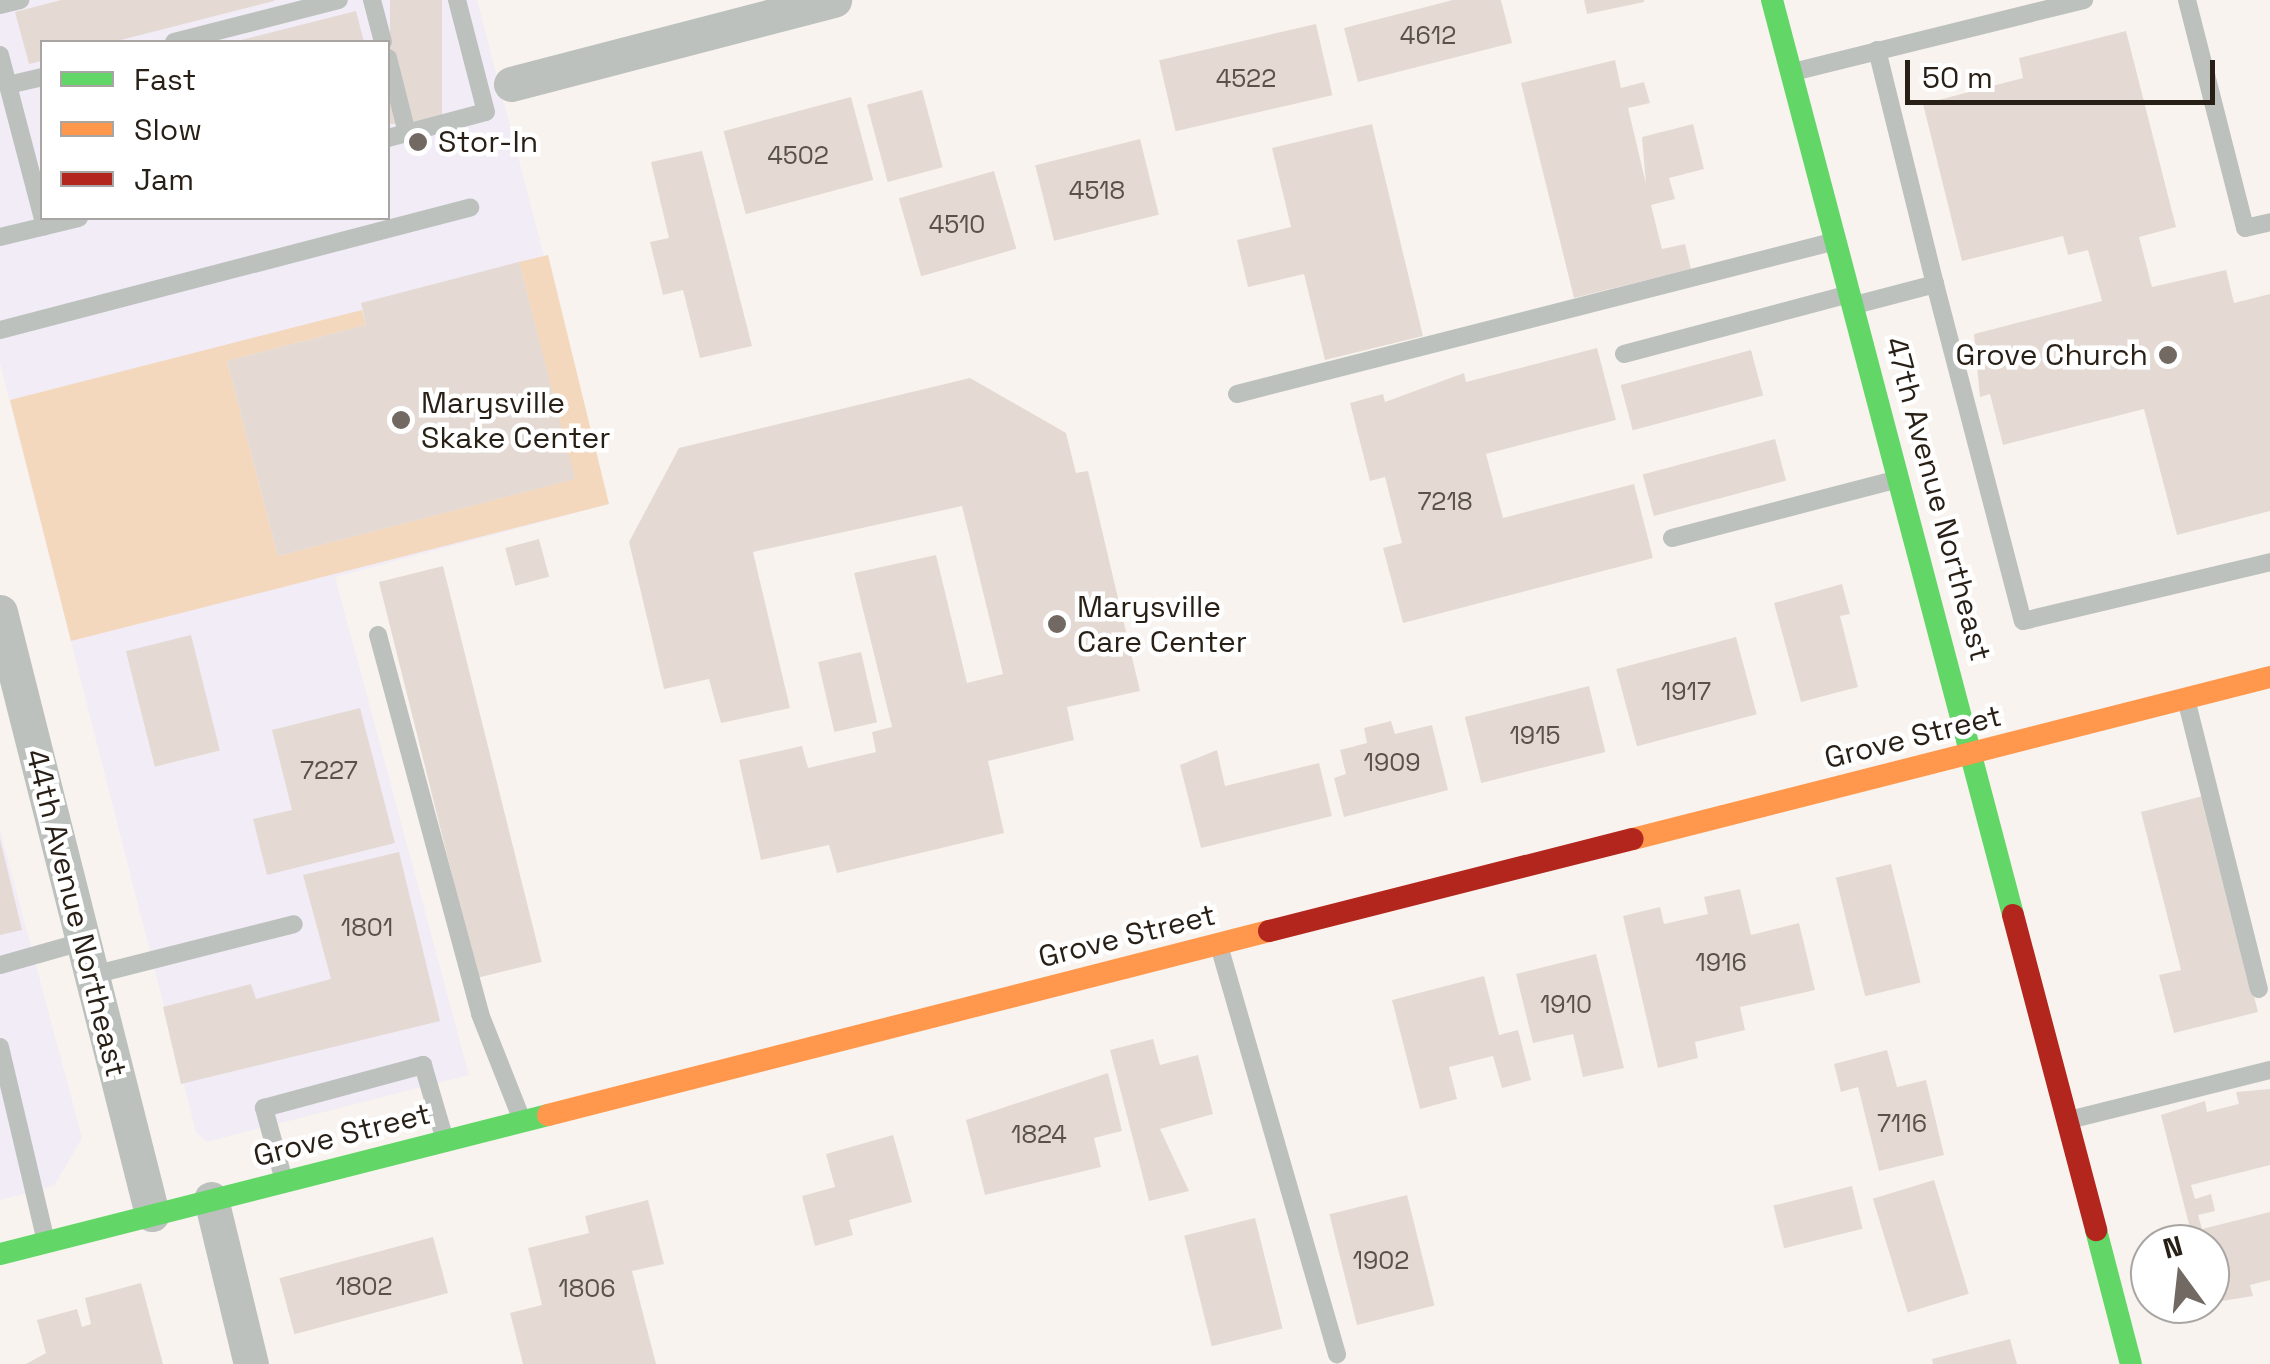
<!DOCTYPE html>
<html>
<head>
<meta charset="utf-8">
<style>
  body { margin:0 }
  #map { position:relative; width:2270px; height:1364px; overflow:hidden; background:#f8f3ee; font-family:"Space Grotesk",sans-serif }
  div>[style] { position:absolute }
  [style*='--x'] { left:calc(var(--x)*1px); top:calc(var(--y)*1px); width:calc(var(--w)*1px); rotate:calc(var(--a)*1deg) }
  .commercial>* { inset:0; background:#f1ecf6 }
  .green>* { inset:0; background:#f3d8bd }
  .building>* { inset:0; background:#e4dad3; transform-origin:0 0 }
  .lane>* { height:18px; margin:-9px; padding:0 9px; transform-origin:9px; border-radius:9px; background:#bcc1be }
  .street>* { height:35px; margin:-17.5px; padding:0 17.5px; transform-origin:17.5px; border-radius:17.5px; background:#bcc1be }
  .fast>* { height:22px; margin:-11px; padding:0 11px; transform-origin:11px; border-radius:11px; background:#63d668 }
  .slow>* { height:22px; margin:-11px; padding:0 11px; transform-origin:11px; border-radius:11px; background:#ff974d }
  .jam>* { height:22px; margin:-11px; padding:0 11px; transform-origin:11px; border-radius:11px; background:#b3261e }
  .dots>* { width:28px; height:28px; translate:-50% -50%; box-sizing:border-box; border:5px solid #fff; border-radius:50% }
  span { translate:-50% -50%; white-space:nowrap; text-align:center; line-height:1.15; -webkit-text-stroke:9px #fff; paint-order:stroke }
  .number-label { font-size:25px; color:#5a5148 }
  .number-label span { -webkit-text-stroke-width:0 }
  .poi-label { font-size:30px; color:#281f16 }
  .left { translate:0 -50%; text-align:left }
  .right { translate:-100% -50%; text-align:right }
  .street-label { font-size:30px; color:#281f16 }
  .legend { position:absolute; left:40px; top:40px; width:350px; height:180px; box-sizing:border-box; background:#fff; border:2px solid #a9a5a2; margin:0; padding:12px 18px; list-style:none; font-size:30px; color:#281f16 }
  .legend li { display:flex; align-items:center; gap:20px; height:50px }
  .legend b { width:50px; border:2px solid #a9a5a2 }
  .north { position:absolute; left:2130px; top:1224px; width:100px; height:100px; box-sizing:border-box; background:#fff; border:2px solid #a9a5a2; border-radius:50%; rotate:345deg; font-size:28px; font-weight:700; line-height:40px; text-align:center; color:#281f16 }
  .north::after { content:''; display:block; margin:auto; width:35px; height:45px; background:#716962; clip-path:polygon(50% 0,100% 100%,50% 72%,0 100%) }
  .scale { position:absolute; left:1905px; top:60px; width:310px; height:45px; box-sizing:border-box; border:5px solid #281f16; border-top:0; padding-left:12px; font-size:30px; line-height:35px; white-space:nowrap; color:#281f16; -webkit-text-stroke:8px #fff; paint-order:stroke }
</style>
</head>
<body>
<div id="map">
  <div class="commercial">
    <div style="clip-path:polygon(evenodd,0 0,477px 0,609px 504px,335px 577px,469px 1075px,206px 1142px,196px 1132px,0 363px,0 0,42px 42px,388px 42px,388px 218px,42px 218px,42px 42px)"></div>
    <div style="clip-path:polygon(0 830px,82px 1138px,54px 1186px,0 1200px)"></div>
  </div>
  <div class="green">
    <div style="clip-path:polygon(548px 255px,609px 504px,71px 641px,10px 400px,362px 310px,366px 325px,227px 361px,278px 556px,574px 479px,519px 262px)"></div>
  </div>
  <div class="building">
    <div style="clip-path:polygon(61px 0,274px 0,274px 1px,113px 42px,42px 42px,42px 61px,29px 64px,15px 12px)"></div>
    <div style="left:390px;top:0;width:52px;height:124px"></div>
    <div style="clip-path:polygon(1453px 0,1501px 0,1512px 43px,1358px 82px,1344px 28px)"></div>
    <div style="clip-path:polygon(1584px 0,1644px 0,1644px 2px,1587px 14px)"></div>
    <div style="clip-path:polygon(356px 11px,364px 42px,237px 42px,237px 41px)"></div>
    <div style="left:1316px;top:24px;width:73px;height:161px;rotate:77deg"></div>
    <div style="clip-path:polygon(2126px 31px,2176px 227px,2139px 237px,2152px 287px,2226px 270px,2234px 303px,2270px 294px,2270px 511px,2177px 535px,2144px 409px,2003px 445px,1990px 394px,1980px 397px,1974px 334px,2102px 301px,2088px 250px,2068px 255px,2063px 236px,1962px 261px,1923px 104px,2023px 78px,2019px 58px)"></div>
    <div style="clip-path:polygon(1615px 60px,1621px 88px,1644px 82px,1650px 103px,1628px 108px,1646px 184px,1642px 137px,1693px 124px,1704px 169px,1669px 178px,1675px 199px,1651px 205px,1662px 249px,1685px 244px,1691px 269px,1574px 298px,1521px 83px)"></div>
    <div style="left:922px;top:90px;width:80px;height:57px;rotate:75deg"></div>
    <div style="left:851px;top:97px;width:86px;height:132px;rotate:75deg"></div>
    <div style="clip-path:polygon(1372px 124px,1423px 336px,1325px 360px,1304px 274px,1248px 287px,1237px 240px,1291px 227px,1272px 148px)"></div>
    <div style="left:1140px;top:139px;width:78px;height:108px;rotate:76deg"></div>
    <div style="clip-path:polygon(702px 151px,752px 346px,700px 358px,683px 290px,663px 295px,650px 242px,669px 238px,651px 162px)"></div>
    <div style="left:994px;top:171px;width:81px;height:99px;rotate:74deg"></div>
    <div style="clip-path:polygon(519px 262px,575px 479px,278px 556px,227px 361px,366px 325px,361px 303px)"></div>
    <div style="clip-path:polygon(1597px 348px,1616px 420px,1486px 454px,1503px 518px,1634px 484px,1653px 558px,1403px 623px,1383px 548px,1402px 543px,1385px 477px,1370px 481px,1350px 403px,1383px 394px,1385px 402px,1464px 373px,1466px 382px)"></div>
    <div style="left:1751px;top:350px;width:47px;height:135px;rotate:75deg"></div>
    <div style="clip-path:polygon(970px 378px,1066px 433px,1076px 473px,1088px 471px,1140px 691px,1067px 707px,1074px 740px,988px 761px,1004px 833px,837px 873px,829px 845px,761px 860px,739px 760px,802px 746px,808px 768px,876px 752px,872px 732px,892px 727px,854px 573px,936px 555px,967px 683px,1003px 674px,962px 506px,753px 552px,790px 708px,721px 723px,709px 679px,664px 689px,629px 542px,679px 448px)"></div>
    <div style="left:1775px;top:439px;width:43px;height:137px;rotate:75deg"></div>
    <div style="left:539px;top:539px;width:39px;height:35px;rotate:75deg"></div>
    <div style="left:443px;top:566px;width:408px;height:66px;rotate:76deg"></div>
    <div style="clip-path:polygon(1842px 584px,1850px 614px,1840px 616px,1858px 687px,1801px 702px,1774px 603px)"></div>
    <div style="left:191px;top:635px;width:119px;height:67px;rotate:76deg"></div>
    <div style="left:1736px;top:637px;width:80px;height:124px;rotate:75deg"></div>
    <div style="left:861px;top:652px;width:72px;height:44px;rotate:77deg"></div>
    <div style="left:1589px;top:686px;width:68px;height:128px;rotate:76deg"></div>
    <div style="clip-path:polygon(360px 708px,395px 843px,267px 875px,253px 819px,292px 810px,272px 730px)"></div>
    <div style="clip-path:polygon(1391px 721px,1395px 734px,1432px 725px,1448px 790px,1344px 817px,1334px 778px,1346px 774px,1340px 750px,1367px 743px,1364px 728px)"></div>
    <div style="clip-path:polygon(1217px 750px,1225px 786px,1319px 763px,1332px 816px,1201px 848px,1180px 765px)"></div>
    <div style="clip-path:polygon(2203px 796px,2258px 1012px,2174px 1033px,2159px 975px,2181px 970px,2141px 812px)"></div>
    <div style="clip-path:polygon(0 839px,22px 930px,0 935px)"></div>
    <div style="clip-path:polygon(399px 852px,440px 1021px,181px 1084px,163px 1007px,251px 984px,256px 999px,331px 979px,303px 875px)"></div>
    <div style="left:1891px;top:864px;width:122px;height:57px;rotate:76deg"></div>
    <div style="clip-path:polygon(1740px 889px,1751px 935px,1799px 923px,1815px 990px,1740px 1007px,1745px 1030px,1695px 1042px,1698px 1058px,1658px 1068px,1623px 916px,1660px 907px,1664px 924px,1708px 914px,1704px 897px)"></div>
    <div style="clip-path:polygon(1596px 954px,1624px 1068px,1583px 1077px,1573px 1034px,1533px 1043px,1516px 974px)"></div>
    <div style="clip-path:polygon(1484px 976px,1499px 1035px,1518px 1030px,1531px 1080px,1502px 1088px,1493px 1056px,1449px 1067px,1457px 1099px,1420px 1109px,1392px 1000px)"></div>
    <div style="clip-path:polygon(1153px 1039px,1160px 1065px,1198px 1055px,1213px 1114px,1160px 1129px,1189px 1191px,1149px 1201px,1110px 1050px)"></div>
    <div style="clip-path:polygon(1887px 1050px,1897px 1087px,1926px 1080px,1944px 1155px,1879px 1171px,1858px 1087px,1841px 1092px,1834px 1064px)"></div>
    <div style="clip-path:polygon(1108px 1073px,1122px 1131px,1094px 1138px,1101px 1167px,985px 1195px,966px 1120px)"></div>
    <div style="clip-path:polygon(2270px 1089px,2270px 1165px,2191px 1185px,2195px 1199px,2211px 1194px,2215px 1211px,2198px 1215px,2202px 1229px,2270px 1212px,2270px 1280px,2250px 1285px,2253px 1296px,2210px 1303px,2210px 1244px,2194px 1244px,2161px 1115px,2205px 1101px,2207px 1112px,2239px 1104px,2236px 1092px)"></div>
    <div style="clip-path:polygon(893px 1135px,912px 1202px,849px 1220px,853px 1235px,815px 1246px,802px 1196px,835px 1187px,826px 1154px)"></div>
    <div style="left:1934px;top:1180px;width:119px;height:64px;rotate:73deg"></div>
    <div style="left:1852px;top:1186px;width:44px;height:81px;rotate:76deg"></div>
    <div style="left:1407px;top:1195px;width:114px;height:80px;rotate:76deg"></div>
    <div style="clip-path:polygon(648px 1200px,664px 1264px,632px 1271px,656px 1364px,523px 1364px,510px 1313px,542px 1305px,528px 1248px,589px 1233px,585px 1216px)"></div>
    <div style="left:1255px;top:1218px;width:114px;height:73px;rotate:76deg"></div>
    <div style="left:433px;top:1237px;width:58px;height:159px;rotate:75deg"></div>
    <div style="clip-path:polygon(141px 1283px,163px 1364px,26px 1364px,46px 1353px,37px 1320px,77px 1309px,82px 1327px,91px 1324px,85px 1298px)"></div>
    <div style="clip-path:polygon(2010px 1339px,2017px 1364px,1933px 1364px,1932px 1359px)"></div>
  </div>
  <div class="lane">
    <div style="--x:372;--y:0;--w:43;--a:75.3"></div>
    <div style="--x:2187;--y:0;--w:235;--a:75.7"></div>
    <div style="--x:2245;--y:228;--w:26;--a:-13"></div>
    <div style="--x:0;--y:5;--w:21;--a:-14"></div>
    <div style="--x:174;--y:42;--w:170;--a:-14.3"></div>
    <div style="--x:1877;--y:50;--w:241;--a:76.1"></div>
    <div style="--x:0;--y:55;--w:177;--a:75.3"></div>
    <div style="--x:388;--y:58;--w:77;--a:75.8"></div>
    <div style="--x:1793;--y:72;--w:300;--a:-13.9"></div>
    <div style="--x:8;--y:85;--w:35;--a:-13"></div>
    <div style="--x:388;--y:138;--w:101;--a:-14.9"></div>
    <div style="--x:486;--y:112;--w:116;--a:-104.5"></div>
    <div style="--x:0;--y:237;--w:81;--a:-13.5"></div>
    <div style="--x:1855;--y:305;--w:83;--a:-14.7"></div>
    <div style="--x:1935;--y:284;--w:348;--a:75.4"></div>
    <div style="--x:2023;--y:621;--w:254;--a:-13.4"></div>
    <div style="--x:0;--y:330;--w:486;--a:-14.6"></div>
    <div style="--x:1624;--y:354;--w:230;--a:-14.9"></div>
    <div style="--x:1237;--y:394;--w:614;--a:-14.33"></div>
    <div style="--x:1672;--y:538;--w:229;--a:-14.6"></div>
    <div style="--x:378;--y:635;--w:392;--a:74.9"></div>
    <div style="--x:480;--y:1014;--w:114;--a:68.4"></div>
    <div style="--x:2186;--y:699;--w:299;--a:75.9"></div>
    <div style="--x:1220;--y:949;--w:422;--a:73.9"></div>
    <div style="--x:0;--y:965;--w:88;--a:-15.8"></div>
    <div style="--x:93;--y:975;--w:207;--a:-14.2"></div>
    <div style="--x:0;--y:1047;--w:200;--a:76.7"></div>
    <div style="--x:2069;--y:1120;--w:207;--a:-14"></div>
    <div style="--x:283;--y:1177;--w:72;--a:-105.4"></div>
    <div style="--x:264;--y:1108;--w:165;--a:-15.1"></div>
    <div style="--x:423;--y:1065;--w:78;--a:73.7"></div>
  </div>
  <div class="street">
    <div style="--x:511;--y:84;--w:334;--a:-14.6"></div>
    <div style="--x:0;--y:612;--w:621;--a:75.83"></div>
    <div style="--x:211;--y:1199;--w:170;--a:76.4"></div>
  </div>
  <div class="fast">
    <div style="--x:1772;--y:0;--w:946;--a:75.24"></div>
    <div style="--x:2096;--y:1230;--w:138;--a:75.4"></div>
    <div style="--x:0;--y:1254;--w:565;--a:-14.23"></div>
  </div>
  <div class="slow">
    <div style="--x:1633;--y:839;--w:657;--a:-14.27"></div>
    <div style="--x:548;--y:1115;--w:744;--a:-14.32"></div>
  </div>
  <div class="jam">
    <div style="--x:2013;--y:915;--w:326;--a:75.2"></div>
    <div style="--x:1269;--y:931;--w:375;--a:-14.2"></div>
  </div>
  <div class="dots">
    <div style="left:418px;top:142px;background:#716962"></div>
    <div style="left:2168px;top:355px;background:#716962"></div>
    <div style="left:401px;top:420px;background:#716962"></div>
    <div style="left:1057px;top:624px;background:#716962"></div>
  </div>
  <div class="number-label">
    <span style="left:1428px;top:35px">4612</span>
    <span style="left:1246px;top:78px">4522</span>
    <span style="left:798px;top:155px">4502</span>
    <span style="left:1097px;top:190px">4518</span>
    <span style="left:957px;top:224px">4510</span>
    <span style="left:1445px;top:501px">7218</span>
    <span style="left:1686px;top:691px">1917</span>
    <span style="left:1535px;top:735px">1915</span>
    <span style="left:1392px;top:762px">1909</span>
    <span style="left:329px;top:770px">7227</span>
    <span style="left:367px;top:927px">1801</span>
    <span style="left:1721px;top:962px">1916</span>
    <span style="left:1566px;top:1004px">1910</span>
    <span style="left:1902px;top:1123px">7116</span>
    <span style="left:1039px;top:1134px">1824</span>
    <span style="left:1381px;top:1260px">1902</span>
    <span style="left:364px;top:1286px">1802</span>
    <span style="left:587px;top:1288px">1806</span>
  </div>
  <div class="poi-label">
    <span class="left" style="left:438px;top:142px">Stor-In</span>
    <span class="right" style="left:2148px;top:355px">Grove Church</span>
    <span class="left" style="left:421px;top:420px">Marysville<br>Skake Center</span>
    <span class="left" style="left:1077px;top:624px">Marysville<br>Care Center</span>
  </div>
  <div class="street-label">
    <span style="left:1938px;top:499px;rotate:75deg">47th Avenue Northeast</span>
    <span style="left:1913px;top:737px;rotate:-14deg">Grove Street</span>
    <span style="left:76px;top:913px;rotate:76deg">44th Avenue Northeast</span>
    <span style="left:1127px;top:936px;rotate:-14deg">Grove Street</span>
    <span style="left:342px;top:1135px;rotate:-14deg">Grove Street</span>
  </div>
  <ul class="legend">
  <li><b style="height:12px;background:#63d668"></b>Fast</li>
  <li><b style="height:12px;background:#ff974d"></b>Slow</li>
  <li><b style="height:12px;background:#b3261e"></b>Jam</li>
  </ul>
  <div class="north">N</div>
  <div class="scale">50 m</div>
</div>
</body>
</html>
